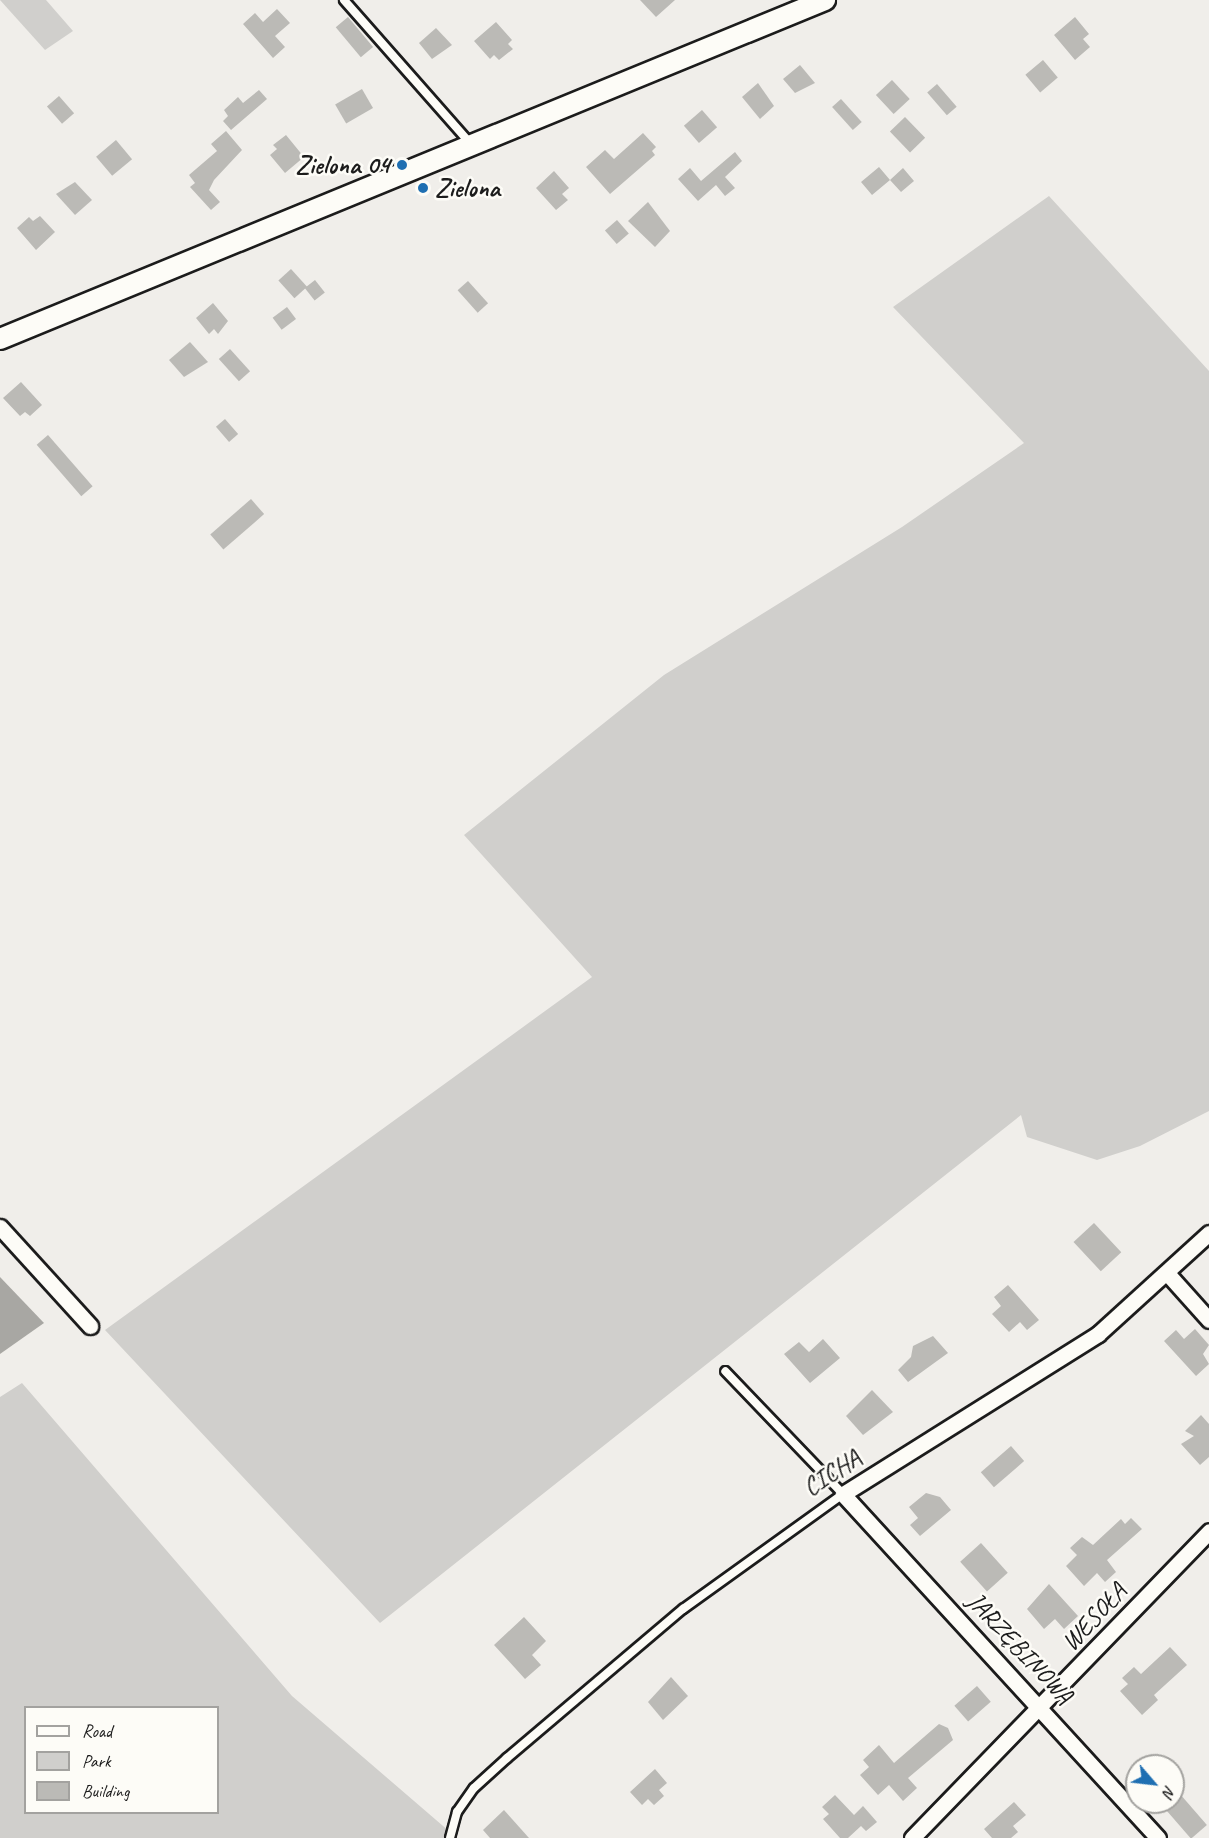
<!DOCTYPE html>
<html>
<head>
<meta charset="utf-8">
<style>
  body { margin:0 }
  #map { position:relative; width:1209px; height:1838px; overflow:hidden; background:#f0eeea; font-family:Caveat,sans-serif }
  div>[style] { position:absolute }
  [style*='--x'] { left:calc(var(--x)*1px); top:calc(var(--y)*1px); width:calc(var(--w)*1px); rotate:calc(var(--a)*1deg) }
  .green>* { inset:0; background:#d0cfcc }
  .water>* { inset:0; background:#a8a7a3 }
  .building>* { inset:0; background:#bbbab6; transform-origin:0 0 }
  .roads { filter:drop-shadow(2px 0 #1c1c1c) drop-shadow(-2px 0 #1c1c1c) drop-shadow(0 2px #1c1c1c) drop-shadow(0 -2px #1c1c1c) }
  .service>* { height:8px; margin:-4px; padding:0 4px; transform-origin:4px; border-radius:4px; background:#fdfcf7 }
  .minor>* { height:15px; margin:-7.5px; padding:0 7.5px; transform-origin:7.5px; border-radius:7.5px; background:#fdfcf7 }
  .tertiary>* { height:20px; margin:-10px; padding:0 10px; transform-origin:10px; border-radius:10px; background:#fdfcf7 }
  .dots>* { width:16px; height:16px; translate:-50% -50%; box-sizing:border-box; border:3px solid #fdfcf7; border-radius:50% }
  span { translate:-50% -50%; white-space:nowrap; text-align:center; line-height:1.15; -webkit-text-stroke:5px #fdfcf7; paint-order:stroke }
  .poi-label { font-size:26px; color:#1c1c1c; font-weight:700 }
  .right { translate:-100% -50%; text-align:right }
  .left { translate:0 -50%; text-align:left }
  .street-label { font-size:26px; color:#1c1c1c }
  .legend { position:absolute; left:24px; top:1706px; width:195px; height:108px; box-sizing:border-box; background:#fdfcf7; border:2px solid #a3a29f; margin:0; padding:8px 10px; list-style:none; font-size:18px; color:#1c1c1c }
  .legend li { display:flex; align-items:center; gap:12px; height:30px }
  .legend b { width:30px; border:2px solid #a3a29f }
  .north { position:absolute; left:1125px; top:1754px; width:60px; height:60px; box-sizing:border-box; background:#fdfcf7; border:2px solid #a3a29f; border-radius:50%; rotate:118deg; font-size:16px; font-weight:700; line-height:24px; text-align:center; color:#1c1c1c }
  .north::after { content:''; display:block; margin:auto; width:21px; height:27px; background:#1f6fb2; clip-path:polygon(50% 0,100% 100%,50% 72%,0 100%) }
</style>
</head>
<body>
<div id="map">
  <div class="green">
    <div style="clip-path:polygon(46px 0,73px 31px,45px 50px,0 0)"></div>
    <div style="clip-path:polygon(1049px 196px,1209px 371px,1209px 1111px,1140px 1146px,1097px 1160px,1027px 1137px,1021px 1115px,380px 1623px,105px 1330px,592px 977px,464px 835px,664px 675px,902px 527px,1024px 443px,893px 307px)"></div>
    <div style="clip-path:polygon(evenodd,22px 1383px,292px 1696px,457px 1838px,0 1838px,0 1397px,22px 1383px,26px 1708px,218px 1708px,218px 1812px,26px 1812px,26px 1708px)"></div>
  </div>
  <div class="water">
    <div style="clip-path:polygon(0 1277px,44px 1323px,0 1354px)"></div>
  </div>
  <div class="building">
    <div style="clip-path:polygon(640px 0,675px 0,656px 17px)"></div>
    <div style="clip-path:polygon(277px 9px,290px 23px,275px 36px,285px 47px,273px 58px,243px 24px,255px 13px,263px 22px)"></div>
    <div style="left:348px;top:17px;width:39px;height:16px;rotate:50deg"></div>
    <div style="clip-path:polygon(1075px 17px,1089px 34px,1083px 39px,1090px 47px,1075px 60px,1054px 35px)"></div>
    <div style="clip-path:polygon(496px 22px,512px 40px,508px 44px,513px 49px,499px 60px,494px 55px,490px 59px,474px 41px)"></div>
    <div style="clip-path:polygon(436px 28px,452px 45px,432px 59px,419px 43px)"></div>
    <div style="left:1043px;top:60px;width:23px;height:23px;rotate:50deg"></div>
    <div style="clip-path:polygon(800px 65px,815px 83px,795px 93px,783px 79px)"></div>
    <div style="left:892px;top:80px;width:26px;height:22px;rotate:47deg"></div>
    <div style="clip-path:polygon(758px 83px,774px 106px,760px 119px,742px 97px)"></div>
    <div style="left:937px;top:84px;width:30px;height:13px;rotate:49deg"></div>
    <div style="left:362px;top:89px;width:22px;height:31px;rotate:60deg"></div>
    <div style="clip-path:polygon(259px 90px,267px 99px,231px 130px,223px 121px,228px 116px,224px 110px,238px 97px,243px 103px)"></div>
    <div style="left:59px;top:96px;width:23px;height:16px;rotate:49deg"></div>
    <div style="left:841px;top:99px;width:31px;height:12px;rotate:48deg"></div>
    <div style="left:702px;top:110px;width:23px;height:24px;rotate:49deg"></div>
    <div style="left:905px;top:117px;width:29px;height:21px;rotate:46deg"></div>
    <div style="clip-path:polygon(226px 131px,242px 150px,214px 180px,209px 190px,220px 202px,211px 210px,190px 187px,195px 183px,189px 175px,217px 151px,211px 144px)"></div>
    <div style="clip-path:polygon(643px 133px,656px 147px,652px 151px,655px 155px,610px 194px,586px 167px,605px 150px,614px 159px)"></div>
    <div style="clip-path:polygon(286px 135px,304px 157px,285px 173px,270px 155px,277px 149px,273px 145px)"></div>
    <div style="left:116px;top:140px;width:25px;height:26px;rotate:50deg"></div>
    <div style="clip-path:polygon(735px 152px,742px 161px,725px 177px,735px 188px,725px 196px,716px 185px,698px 201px,678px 179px,690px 168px,701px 181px)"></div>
    <div style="clip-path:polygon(879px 167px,890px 180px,903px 168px,914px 181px,901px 192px,890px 180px,872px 195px,861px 182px)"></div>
    <div style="clip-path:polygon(554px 171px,569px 188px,562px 194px,568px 200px,556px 210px,536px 188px)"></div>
    <div style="clip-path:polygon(75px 182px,92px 200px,75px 215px,56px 194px)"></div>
    <div style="clip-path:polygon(648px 202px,670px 231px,655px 247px,628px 221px)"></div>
    <div style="clip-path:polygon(40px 216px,55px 232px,36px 250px,17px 228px,29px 217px,33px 221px)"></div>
    <div style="left:617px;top:220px;width:18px;height:16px;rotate:49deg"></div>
    <div style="left:291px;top:269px;width:24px;height:17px;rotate:48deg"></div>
    <div style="left:315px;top:280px;width:16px;height:13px;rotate:52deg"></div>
    <div style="left:468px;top:281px;width:30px;height:14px;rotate:48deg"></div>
    <div style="clip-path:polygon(213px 303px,228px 321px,218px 334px,214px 329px,209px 334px,196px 318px)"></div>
    <div style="left:287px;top:307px;width:15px;height:18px;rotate:53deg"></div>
    <div style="clip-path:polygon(190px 342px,208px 362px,184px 377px,169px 360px)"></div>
    <div style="left:230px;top:349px;width:30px;height:15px;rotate:48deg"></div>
    <div style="clip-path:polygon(21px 382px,42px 405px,30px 416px,25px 412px,20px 416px,3px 398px)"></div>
    <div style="left:225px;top:419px;width:20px;height:12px;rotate:49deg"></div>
    <div style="left:48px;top:435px;width:68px;height:15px;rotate:49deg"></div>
    <div style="left:251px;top:499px;width:20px;height:54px;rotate:49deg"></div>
    <div style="left:1094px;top:1223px;width:40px;height:28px;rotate:47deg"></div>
    <div style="clip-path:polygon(1008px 1285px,1039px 1320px,1027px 1330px,1020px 1322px,1009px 1332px,992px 1314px,1001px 1306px,994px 1297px)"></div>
    <div style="clip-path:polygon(1195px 1329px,1209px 1345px,1203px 1354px,1209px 1364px,1196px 1376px,1164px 1341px,1176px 1330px,1184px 1339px)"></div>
    <div style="clip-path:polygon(933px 1336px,948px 1353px,908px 1382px,898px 1370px,911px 1357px,913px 1346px)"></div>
    <div style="clip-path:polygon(823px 1339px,840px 1358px,810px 1383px,784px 1354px,799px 1342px,809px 1352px)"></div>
    <div style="clip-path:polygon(872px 1390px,893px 1412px,863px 1435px,846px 1416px)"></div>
    <div style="clip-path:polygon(1201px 1415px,1209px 1424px,1209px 1457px,1200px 1465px,1181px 1444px,1194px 1436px,1185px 1431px)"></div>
    <div style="left:1011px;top:1446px;width:20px;height:40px;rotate:49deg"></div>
    <div style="clip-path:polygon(926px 1493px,940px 1497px,951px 1510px,920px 1536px,910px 1525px,918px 1518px,909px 1507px)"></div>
    <div style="clip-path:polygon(1131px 1518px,1142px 1529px,1107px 1560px,1116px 1572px,1105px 1582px,1097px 1573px,1084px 1586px,1066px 1566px,1077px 1555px,1070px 1548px,1082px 1537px,1093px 1545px,1121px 1519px,1125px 1524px)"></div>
    <div style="left:981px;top:1543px;width:40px;height:28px;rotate:48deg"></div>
    <div style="clip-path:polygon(1049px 1584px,1078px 1616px,1064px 1629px,1055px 1619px,1044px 1629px,1027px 1609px)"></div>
    <div style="clip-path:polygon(524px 1617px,546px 1641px,532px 1655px,541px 1665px,525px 1679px,494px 1645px)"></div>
    <div style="clip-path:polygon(1170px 1647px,1187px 1665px,1154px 1695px,1158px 1700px,1142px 1715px,1120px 1691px,1128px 1684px,1122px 1678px,1134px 1667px,1141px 1674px)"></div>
    <div style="clip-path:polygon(671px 1677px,688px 1696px,663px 1720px,648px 1702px)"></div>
    <div style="left:977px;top:1686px;width:21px;height:30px;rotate:49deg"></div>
    <div style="clip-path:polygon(939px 1724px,948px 1728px,953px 1740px,908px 1778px,917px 1788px,903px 1801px,889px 1785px,878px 1795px,860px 1775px,869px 1767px,863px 1760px,879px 1745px,894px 1763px)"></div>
    <div style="clip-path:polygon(655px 1769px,667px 1783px,659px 1790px,664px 1796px,654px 1805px,648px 1799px,642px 1805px,630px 1792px)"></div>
    <div style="left:1180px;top:1794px;width:41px;height:21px;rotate:49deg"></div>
    <div style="clip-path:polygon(835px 1795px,854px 1815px,863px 1806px,877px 1822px,866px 1831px,861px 1826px,848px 1838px,840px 1838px,823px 1819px,829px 1814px,822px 1807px)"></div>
    <div style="clip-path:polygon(1014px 1802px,1026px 1815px,1013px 1826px,1018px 1832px,1011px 1838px,992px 1838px,984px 1829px)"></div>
    <div style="clip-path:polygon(504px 1810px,529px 1838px,490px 1838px,483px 1830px)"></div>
  </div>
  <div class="roads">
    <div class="service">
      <div style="--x:344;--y:0;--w:192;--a:48.6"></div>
      <div style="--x:450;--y:1838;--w:27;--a:-75"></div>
      <div style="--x:457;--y:1812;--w:29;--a:-55"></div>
      <div style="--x:474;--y:1788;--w:45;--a:-42.3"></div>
      <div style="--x:507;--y:1758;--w:231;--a:-40.3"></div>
      <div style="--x:683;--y:1609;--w:197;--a:-35.7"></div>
      <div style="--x:843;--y:1494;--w:170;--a:-133.8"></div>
    </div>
    <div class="minor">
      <div style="--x:0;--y:1227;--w:134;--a:47.7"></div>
      <div style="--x:1167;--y:1273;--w:63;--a:48.2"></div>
      <div style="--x:912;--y:1838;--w:427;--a:-45.9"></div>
      <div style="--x:1158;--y:1838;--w:466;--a:-132.5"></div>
      <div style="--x:843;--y:1494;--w:301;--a:-32.1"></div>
      <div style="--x:1098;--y:1334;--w:150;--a:-42.3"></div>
    </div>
    <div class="tertiary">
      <div style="--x:0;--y:339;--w:892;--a:-22.34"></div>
    </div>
  </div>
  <div class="dots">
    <div style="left:402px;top:165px;background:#1f6fb2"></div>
    <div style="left:423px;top:188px;background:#1f6fb2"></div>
  </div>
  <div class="poi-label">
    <span class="right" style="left:390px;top:165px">Zielona 04</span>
    <span class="left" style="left:435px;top:188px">Zielona</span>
  </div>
  <div class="street-label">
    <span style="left:832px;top:1473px;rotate:-33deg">CICHA</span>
    <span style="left:1094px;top:1617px;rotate:-47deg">WESOŁA</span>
    <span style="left:1020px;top:1648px;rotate:47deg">JARZĘBINOWA</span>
  </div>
  <ul class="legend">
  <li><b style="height:8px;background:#fdfcf7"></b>Road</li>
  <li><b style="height:16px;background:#d0cfcc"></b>Park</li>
  <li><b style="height:16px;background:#bbbab6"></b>Building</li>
  </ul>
  <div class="north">N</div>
</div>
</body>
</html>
